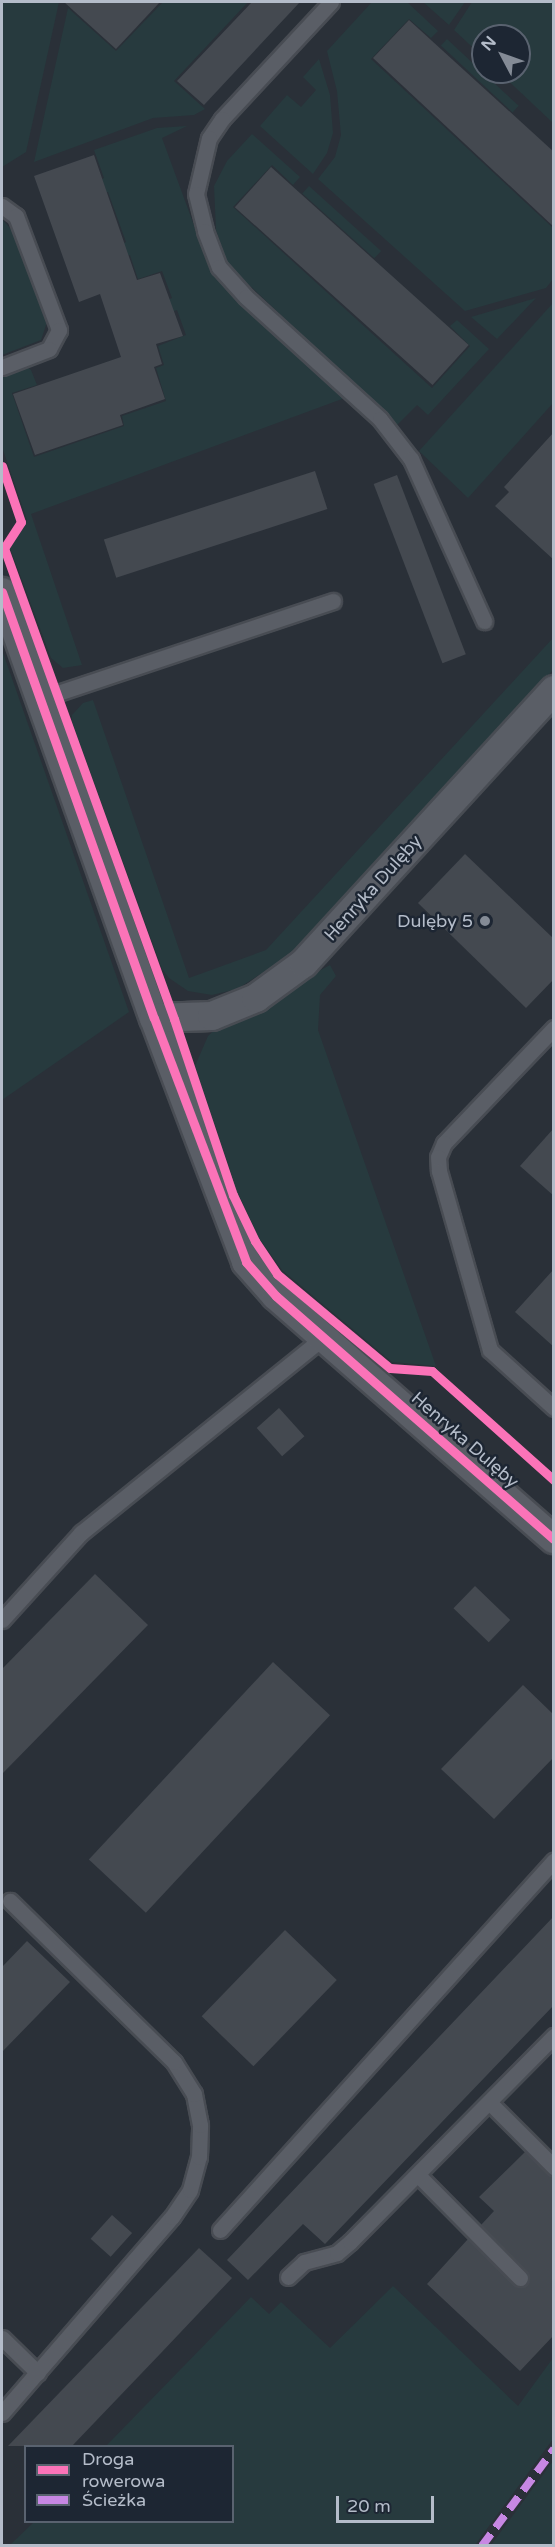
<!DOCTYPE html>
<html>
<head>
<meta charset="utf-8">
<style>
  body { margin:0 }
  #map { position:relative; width:555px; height:2547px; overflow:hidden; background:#2a3038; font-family:"Varela Round",sans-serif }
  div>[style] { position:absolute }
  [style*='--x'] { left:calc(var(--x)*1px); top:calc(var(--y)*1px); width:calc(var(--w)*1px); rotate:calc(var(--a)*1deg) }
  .green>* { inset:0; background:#273a3e; transform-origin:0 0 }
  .building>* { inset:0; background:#444950; transform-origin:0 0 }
  .roads { filter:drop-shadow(2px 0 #484c53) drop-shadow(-2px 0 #484c53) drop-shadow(0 2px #484c53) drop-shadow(0 -2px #484c53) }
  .service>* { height:15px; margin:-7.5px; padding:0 7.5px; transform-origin:7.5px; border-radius:7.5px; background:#5a5e66 }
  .minor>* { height:28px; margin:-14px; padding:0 14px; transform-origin:14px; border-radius:14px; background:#5a5e66 }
  .quiet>* { height:8px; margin-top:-4px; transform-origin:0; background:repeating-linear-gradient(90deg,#c787e3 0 15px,transparent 0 23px) }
  .cycleway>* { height:9px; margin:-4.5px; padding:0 4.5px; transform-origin:4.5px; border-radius:4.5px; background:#fb73b8 }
  .dots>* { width:16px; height:16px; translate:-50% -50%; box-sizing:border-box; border:3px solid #1d2633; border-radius:50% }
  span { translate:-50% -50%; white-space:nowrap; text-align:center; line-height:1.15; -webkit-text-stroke:5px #1d2633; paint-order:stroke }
  .street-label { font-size:18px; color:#b4bcc9 }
  .poi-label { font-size:18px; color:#b4bcc9 }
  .right { translate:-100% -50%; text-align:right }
  .frame { position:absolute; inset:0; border:3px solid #b4bcc9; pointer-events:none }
  .legend { position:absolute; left:24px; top:2445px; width:210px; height:78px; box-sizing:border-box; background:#1d2633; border:2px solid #59626f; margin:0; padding:8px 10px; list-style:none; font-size:18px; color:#b4bcc9 }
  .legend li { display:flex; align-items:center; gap:12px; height:30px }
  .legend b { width:30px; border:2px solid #59626f }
  .north { position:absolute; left:471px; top:24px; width:60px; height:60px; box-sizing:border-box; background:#1d2633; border:2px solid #59626f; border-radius:50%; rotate:311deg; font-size:16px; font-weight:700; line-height:24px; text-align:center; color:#b4bcc9 }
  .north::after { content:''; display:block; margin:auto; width:21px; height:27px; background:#848b96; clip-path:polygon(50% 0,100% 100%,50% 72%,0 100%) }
  .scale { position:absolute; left:336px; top:2496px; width:98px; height:27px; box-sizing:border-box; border:3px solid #b4bcc9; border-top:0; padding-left:8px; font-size:18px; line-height:21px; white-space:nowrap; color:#b4bcc9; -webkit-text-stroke:4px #1d2633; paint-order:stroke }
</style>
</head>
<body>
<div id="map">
  <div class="green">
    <div style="clip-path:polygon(2px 2px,59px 2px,26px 152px,2px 167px)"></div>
    <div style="clip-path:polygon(163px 2px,248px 2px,174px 81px,205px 109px,194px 115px,153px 118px,34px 162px,68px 8px,116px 51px)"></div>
    <div style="clip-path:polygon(372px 2px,407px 2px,438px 31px,431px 38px,409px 19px,371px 59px,553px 228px,553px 279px,546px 288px,465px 311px,318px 179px,335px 157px,341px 135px,337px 91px,327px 51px)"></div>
    <div style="clip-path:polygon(423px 2px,465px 2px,449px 25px)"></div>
    <div style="clip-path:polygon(472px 2px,553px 2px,553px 123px,499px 72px,519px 72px,519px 36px,483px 36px,483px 57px,454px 30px)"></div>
    <div style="left:447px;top:39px;width:98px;height:9px;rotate:43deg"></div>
    <div style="clip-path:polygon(319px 59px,330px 95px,333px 133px,327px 153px,313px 174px,260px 126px,287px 95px,301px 107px,316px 90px,303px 77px)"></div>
    <div style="clip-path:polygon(187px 126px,162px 138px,210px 269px,243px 304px,342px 393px,342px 399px,31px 514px,82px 665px,63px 668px,51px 658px,10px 548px,27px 520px,2px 447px,2px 375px,26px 366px,31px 370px,37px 385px,12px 393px,34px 457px,124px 426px,122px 416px,166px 401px,156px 368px,164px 365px,158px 346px,186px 335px,177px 310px,167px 313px,163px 302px,172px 298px,162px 271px,138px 279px,130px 255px,122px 257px,117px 246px,126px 242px,108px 192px,99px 194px,95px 182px,104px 178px,94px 150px,157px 128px)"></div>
    <div style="clip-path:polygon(252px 134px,300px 177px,293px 185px,272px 165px,233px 207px,432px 388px,470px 346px,450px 326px,457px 320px,489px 349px,428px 415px,417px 405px,397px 425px,228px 265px,216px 230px,214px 186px,227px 161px)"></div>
    <div style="left:309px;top:186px;width:97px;height:10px;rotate:42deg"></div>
    <div style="clip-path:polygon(2px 219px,16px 235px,47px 322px,41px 340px,2px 355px)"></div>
    <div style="clip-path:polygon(536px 298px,497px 339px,471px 317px)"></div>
    <div style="clip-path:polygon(553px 303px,553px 403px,468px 498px,419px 451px)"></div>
    <div style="clip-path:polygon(553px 638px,553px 670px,292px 954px,237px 989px,212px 995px,188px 991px,169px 978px,162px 969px,72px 722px,72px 715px,83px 703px,93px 700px,189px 978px,266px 950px)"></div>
    <div style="clip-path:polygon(2px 650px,129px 1012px,2px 1100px)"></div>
    <div style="clip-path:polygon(330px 965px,336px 976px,320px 995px,318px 1030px,436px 1366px,392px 1362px,282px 1270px,259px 1238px,237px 1191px,195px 1066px,208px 1036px,221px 1024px)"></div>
    <div style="clip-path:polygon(393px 2286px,518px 2406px,553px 2358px,553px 2439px,475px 2545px,10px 2545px,34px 2522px,232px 2522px,232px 2446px,106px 2446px,251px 2297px,269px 2314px,281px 2302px,330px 2348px)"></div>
    <div style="clip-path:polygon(553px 2461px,553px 2545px,491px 2545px)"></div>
  </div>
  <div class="building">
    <div style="clip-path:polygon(64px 2px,160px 2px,116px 49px)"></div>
    <div style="clip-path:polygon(252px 2px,300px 2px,204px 105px,177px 81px)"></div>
    <div style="clip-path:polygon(409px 20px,554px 152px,554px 227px,373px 58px)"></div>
    <div style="clip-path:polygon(94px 155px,137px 280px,160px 273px,183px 336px,156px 344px,162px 364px,154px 367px,165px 399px,120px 415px,123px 425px,35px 455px,13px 394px,121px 357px,100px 294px,79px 302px,34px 176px)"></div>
    <div style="left:271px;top:167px;width:266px;height:54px;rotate:42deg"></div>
    <div style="clip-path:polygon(554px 432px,554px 560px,495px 506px,509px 492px,504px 487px)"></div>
    <div style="left:315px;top:471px;width:40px;height:222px;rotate:72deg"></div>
    <div style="left:397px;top:475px;width:192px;height:25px;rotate:69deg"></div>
    <div style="clip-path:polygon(465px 854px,554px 939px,554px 979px,526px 1008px,418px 903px)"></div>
    <div style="clip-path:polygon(554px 1128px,554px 1196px,520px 1166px)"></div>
    <div style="clip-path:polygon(554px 1269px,554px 1347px,515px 1312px)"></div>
    <div style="left:279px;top:1408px;width:38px;height:30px;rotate:48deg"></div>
    <div style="clip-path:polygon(95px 1574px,148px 1625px,2px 1774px,2px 1669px)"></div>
    <div style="left:475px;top:1586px;width:49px;height:31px;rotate:44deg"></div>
    <div style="left:273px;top:1662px;width:78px;height:270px;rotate:43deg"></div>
    <div style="clip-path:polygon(523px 1685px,554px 1715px,554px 1757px,494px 1819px,441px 1769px)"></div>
    <div style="clip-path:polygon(554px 1916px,554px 2005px,325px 2244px,303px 2224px,248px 2280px,227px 2260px)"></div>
    <div style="left:285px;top:1930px;width:72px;height:120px;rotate:44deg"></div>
    <div style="clip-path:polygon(27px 1941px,70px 1982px,2px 2052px,2px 1967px)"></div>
    <div style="clip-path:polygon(525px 2152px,554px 2176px,554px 2335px,520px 2371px,427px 2284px,468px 2239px,514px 2285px,527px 2284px,527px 2271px,481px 2225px,494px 2211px,479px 2197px)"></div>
    <div style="left:112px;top:2215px;width:27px;height:32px;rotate:42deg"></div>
    <div style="clip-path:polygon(199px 2248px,232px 2278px,161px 2353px,72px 2446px,8px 2446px)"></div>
  </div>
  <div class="roads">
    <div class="service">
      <div style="--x:331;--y:2;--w:160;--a:133"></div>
      <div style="--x:222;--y:119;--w:23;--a:124"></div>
      <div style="--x:209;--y:138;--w:57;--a:103.1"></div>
      <div style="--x:196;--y:194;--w:38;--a:76"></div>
      <div style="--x:205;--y:231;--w:39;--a:69"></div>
      <div style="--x:219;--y:267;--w:40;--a:48"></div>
      <div style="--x:246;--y:297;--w:181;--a:42.3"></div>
      <div style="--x:380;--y:419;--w:51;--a:52.2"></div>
      <div style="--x:411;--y:459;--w:178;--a:65.7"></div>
      <div style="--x:2;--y:206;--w:17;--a:36"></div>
      <div style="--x:16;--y:216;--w:122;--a:69.3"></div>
      <div style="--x:59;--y:330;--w:21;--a:118"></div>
      <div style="--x:49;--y:349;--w:50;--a:159"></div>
      <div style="--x:40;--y:699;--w:309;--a:-18.5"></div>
      <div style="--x:554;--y:1028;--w:159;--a:133.7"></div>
      <div style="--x:444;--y:1143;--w:15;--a:113"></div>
      <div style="--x:438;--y:1157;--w:14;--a:86"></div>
      <div style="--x:439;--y:1171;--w:186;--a:74.1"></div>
      <div style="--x:490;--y:1350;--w:86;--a:42.2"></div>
      <div style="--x:2;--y:1620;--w:118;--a:-47.8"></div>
      <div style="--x:81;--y:1533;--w:312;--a:-38.9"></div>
      <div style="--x:490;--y:2103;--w:91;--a:45"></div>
      <div style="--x:418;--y:2175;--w:145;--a:45.3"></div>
      <div style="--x:220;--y:2230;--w:498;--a:-47.9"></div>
      <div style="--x:288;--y:2277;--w:22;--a:-43"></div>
      <div style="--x:304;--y:2262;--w:34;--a:-15"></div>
      <div style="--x:337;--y:2253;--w:17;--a:-40"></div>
      <div style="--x:350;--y:2242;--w:290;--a:-45.3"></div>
      <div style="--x:2;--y:2338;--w:50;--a:44.2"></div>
      <div style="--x:2;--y:2413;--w:259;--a:-49.1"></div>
      <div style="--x:172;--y:2217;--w:32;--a:-56"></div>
      <div style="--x:190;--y:2190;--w:34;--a:-75"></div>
      <div style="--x:199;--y:2157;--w:32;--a:-88"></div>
      <div style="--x:200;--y:2125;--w:32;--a:-101"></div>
      <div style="--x:194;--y:2094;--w:38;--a:-122"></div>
      <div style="--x:174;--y:2062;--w:230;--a:-135.5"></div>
    </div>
    <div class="minor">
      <div style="--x:2;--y:592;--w:452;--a:70.4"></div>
      <div style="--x:154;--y:1018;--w:261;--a:69.3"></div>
      <div style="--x:246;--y:1262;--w:45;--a:48.6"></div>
      <div style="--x:276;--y:1296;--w:369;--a:41.2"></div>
      <div style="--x:154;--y:1018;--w:58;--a:-2"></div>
      <div style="--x:212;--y:1016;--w:48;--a:-22.2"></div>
      <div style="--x:256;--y:998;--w:59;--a:-36.1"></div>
      <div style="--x:304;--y:963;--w:370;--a:-47.5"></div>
    </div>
  </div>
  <div class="quiet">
    <div style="--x:482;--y:2546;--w:121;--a:-53.4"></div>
  </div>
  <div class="cycleway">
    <div style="--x:2;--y:466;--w:59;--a:71.3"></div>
    <div style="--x:21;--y:522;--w:31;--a:123"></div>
    <div style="--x:4;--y:548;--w:501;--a:70.15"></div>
    <div style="--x:174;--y:1019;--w:186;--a:71.5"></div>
    <div style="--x:233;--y:1195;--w:51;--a:64.4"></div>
    <div style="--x:255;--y:1241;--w:40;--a:56"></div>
    <div style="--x:277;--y:1274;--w:147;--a:39.8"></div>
    <div style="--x:390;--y:1368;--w:42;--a:4.1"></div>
    <div style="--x:432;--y:1371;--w:164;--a:41.8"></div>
    <div style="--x:2;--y:592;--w:452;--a:70.4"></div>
    <div style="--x:154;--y:1018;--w:261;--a:69.3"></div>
    <div style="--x:246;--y:1262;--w:45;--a:48.6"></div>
    <div style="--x:276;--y:1296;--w:369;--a:41.2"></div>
  </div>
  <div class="dots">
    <div style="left:485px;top:921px;background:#848b96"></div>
  </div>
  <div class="street-label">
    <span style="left:373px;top:888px;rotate:-48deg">Henryka Dulęby</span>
    <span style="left:465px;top:1440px;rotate:41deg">Henryka Dulęby</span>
  </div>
  <div class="poi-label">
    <span class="right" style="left:473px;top:921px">Dulęby 5</span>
  </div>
  <div class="frame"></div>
  <ul class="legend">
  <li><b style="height:8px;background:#fb73b8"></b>Droga rowerowa</li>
  <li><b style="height:8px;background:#c787e3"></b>Ścieżka</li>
  </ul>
  <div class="north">N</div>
  <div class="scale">20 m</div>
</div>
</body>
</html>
